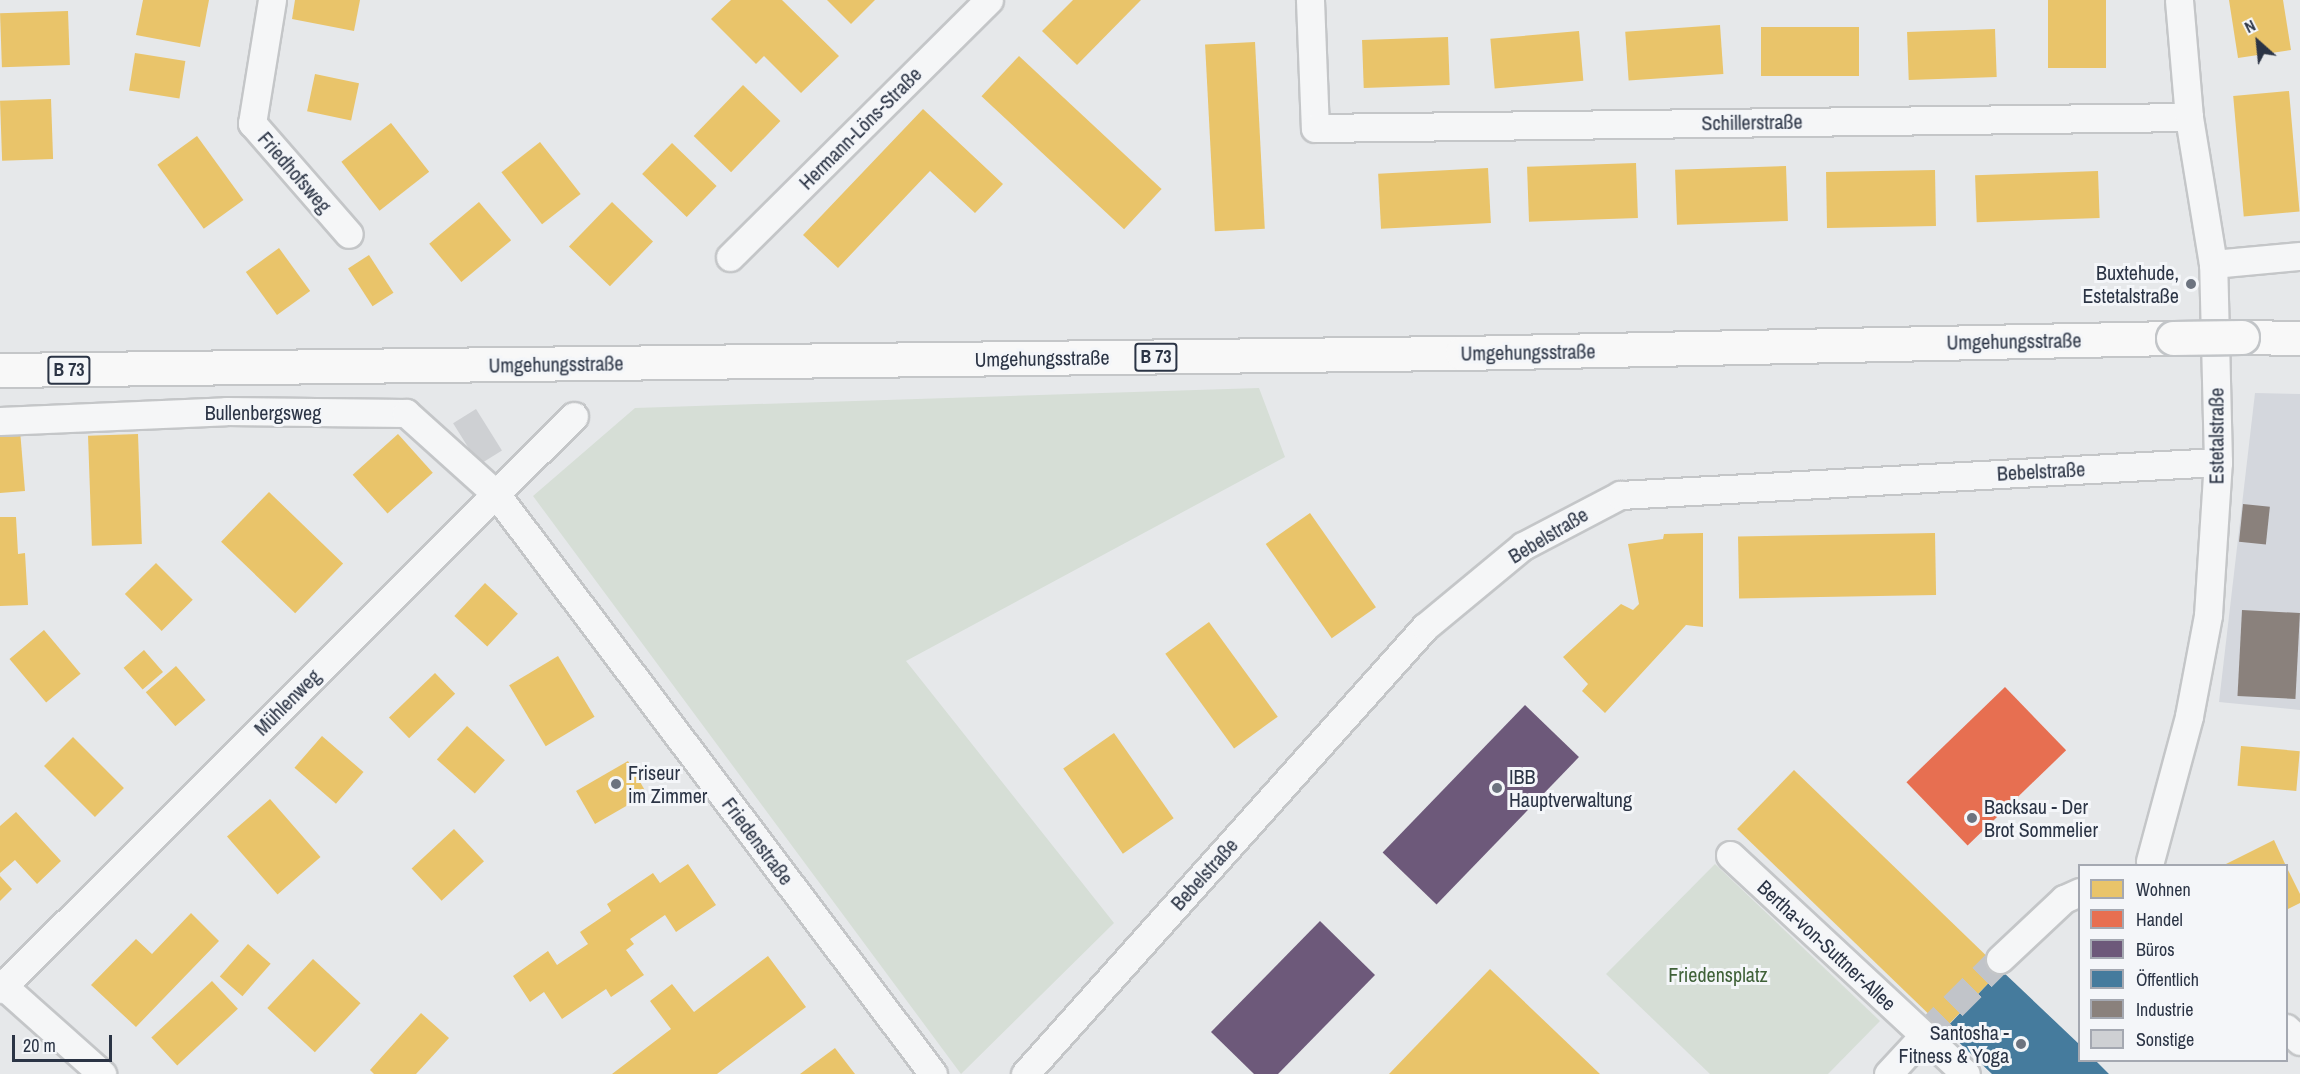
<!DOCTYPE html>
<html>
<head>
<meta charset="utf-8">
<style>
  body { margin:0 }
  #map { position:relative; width:2300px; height:1074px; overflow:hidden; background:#e6e8ea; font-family:"Archivo Narrow",sans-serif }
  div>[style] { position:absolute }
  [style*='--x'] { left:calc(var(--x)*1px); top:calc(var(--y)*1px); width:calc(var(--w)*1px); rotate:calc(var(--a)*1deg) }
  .built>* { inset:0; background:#d4d7dd }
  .green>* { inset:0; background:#d6ded6 }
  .homes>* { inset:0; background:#e9c46a; transform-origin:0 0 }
  .shops>* { inset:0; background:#e76f51; transform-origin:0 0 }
  .offices>* { inset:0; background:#6d597a; transform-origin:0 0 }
  .public>* { inset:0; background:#457b9d }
  .industry>* { inset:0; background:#8a817c; transform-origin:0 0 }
  .building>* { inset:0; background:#ced0d3; transform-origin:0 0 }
  .minor-tunnel>* { height:27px; margin-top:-13.5px; transform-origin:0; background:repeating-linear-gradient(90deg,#c1c4c9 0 27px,transparent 0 41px) }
  .roads { filter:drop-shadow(2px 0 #c4c6c8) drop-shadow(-2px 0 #c4c6c8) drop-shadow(0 2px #c4c6c8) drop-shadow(0 -2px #c4c6c8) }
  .minor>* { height:27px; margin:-13.5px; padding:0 13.5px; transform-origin:13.5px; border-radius:13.5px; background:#f5f6f7 }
  .primary>* { height:33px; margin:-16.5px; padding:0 16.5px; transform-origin:16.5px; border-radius:16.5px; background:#f8f8f8 }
  .bridges { filter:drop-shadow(2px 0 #c2c5c8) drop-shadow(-2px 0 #c2c5c8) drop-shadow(0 2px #c2c5c8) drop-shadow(0 -2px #c2c5c8) }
  .primary-bridge>* { height:33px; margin:-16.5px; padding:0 16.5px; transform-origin:16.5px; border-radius:16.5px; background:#f8f8f8 }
  .dots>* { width:16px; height:16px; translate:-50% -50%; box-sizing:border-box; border:3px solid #f4f6f9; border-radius:50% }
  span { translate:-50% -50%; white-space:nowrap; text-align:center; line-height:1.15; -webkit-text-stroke:6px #f4f6f9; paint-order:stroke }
  .shield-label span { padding:2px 4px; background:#f4f6f9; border:2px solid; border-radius:4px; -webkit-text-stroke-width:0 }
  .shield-label { font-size:18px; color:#2b3445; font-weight:700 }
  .street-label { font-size:20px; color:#2b3445 }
  .poi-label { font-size:20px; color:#2b3445 }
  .right { translate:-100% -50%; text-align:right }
  .left { translate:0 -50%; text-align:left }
  .park-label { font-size:20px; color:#3f6138 }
  .legend { position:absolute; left:2078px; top:864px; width:210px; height:198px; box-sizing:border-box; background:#f4f6f9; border:2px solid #a4a8b1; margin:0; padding:8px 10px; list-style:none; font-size:18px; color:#2b3445 }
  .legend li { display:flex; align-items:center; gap:12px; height:30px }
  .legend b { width:30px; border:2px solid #a4a8b1 }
  .north { position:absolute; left:2228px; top:12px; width:60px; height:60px; -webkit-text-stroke:4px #f4f6f9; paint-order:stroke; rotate:333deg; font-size:16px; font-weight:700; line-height:24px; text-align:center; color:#2b3445 }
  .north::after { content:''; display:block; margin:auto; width:21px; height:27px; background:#2b3445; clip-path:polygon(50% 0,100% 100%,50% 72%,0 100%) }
  .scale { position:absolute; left:12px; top:1035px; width:100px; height:27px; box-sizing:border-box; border:3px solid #2b3445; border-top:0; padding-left:8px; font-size:18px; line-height:21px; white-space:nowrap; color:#2b3445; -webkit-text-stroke:4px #f4f6f9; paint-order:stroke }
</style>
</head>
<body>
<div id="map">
  <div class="built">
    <div style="clip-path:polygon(2255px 393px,2300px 394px,2300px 710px,2219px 702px)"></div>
  </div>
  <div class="green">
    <div style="clip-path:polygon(1259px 388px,1285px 457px,906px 661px,1114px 923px,961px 1074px,533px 496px,635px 408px)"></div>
    <div style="clip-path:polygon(1715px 864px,1880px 1021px,1828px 1074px,1710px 1074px,1606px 974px)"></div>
  </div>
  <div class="homes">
    <div style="clip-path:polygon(143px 0,209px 0,200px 47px,136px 35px)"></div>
    <div style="clip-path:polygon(295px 0,360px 0,354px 31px,292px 19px)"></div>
    <div style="clip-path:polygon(731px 0,782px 0,839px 56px,801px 93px,764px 56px,756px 64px,711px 19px)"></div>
    <div style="clip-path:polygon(827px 0,875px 0,851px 24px)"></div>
    <div style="clip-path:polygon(1073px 0,1141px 0,1077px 65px,1042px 31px)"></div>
    <div style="left:2048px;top:0;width:58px;height:68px"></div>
    <div style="clip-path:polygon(2229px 0,2283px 0,2291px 50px,2238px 58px)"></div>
    <div style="left:68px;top:11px;width:54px;height:68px;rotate:88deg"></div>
    <div style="left:1720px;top:25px;width:49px;height:95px;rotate:86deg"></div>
    <div style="left:1859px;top:27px;width:49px;height:98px;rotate:90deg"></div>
    <div style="left:1995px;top:29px;width:48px;height:88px;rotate:88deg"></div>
    <div style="left:1579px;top:31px;width:50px;height:89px;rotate:85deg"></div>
    <div style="left:1448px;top:37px;width:48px;height:86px;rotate:88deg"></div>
    <div style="left:1255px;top:42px;width:187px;height:50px;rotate:87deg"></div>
    <div style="left:135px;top:53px;width:51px;height:38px;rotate:9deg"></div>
    <div style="left:1019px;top:56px;width:195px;height:55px;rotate:43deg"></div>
    <div style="left:315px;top:74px;width:45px;height:38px;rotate:12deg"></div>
    <div style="left:743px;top:85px;width:52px;height:71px;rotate:44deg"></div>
    <div style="left:2289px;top:91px;width:121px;height:56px;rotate:85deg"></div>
    <div style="left:51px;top:99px;width:60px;height:51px;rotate:88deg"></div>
    <div style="clip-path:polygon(923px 109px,1003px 184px,975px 213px,930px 171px,838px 268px,803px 235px)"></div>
    <div style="left:391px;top:123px;width:62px;height:63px;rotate:52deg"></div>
    <div style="left:197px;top:136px;width:79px;height:49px;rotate:54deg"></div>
    <div style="left:540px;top:142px;width:66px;height:49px;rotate:52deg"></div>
    <div style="left:672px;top:143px;width:62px;height:43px;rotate:44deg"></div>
    <div style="left:1636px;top:163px;width:55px;height:109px;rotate:88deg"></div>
    <div style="left:1786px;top:166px;width:55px;height:111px;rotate:88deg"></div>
    <div style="left:1488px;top:168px;width:55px;height:110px;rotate:87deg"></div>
    <div style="left:1935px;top:170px;width:56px;height:109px;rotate:89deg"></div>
    <div style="left:2098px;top:171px;width:47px;height:123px;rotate:88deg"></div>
    <div style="left:479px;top:202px;width:50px;height:65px;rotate:50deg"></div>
    <div style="left:612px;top:202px;width:57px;height:62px;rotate:44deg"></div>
    <div style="left:279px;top:248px;width:53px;height:41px;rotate:54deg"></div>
    <div style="left:369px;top:255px;width:45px;height:25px;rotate:57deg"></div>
    <div style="clip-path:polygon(20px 430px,25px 491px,0 493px,0 432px)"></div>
    <div style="left:138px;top:434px;width:110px;height:50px;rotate:88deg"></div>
    <div style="left:398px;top:434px;width:52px;height:61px;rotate:48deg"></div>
    <div style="left:269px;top:492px;width:103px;height:69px;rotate:44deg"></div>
    <div style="left:1310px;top:513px;width:115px;height:54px;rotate:55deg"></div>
    <div style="clip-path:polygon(0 517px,16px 517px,18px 554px,25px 553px,28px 605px,0 606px)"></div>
    <div style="clip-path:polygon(1703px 533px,1703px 627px,1686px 625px,1605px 713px,1582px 691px,1588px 684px,1563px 657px,1621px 604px,1633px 610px,1639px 604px,1628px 544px,1663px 539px,1664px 534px)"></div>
    <div style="left:1935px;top:533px;width:62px;height:197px;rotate:89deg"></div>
    <div style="left:156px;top:563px;width:52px;height:44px;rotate:45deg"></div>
    <div style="left:485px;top:583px;width:45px;height:45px;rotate:43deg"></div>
    <div style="left:1209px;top:622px;width:117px;height:54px;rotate:54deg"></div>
    <div style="left:44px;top:630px;width:57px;height:45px;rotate:50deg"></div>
    <div style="left:144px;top:650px;width:29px;height:27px;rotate:49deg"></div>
    <div style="left:558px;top:656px;width:71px;height:57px;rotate:59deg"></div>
    <div style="left:176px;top:666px;width:45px;height:40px;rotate:49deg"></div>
    <div style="left:435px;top:673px;width:29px;height:64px;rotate:46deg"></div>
    <div style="left:467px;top:726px;width:51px;height:45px;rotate:42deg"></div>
    <div style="left:1114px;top:733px;width:104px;height:62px;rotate:55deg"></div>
    <div style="left:322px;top:736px;width:55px;height:42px;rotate:41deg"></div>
    <div style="left:73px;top:737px;width:72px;height:41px;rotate:45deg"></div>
    <div style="left:2241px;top:746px;width:59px;height:40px;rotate:5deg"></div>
    <div style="left:628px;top:761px;width:38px;height:60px;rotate:60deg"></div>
    <div style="left:1794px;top:770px;width:288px;height:82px;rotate:44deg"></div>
    <div style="left:270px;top:799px;width:77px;height:57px;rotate:49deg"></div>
    <div style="clip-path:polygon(16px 812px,61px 861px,37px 884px,15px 860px,0 873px,0 826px)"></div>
    <div style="left:454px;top:829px;width:44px;height:58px;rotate:47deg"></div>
    <div style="clip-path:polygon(2274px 840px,2286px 866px,2222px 866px)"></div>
    <div style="clip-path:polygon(688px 864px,716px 905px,676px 932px,665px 915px,630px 939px,634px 944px,626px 950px,644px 975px,611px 997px,606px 989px,562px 1019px,544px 992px,530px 1002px,513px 976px,548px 951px,557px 965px,588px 944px,580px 932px,611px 911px,607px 904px,653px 873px,660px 883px)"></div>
    <div style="clip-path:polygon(2286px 866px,2300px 894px,2300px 903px,2286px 910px)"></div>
    <div style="clip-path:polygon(0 876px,12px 889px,0 901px)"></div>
    <div style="clip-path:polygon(191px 913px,219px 941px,136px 1027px,91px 985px,136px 939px,152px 954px)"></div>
    <div style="left:248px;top:944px;width:30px;height:43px;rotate:41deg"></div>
    <div style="clip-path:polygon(768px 956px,806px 1007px,717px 1074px,612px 1074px,671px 1029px,650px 1001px,672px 984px,694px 1012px)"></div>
    <div style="left:313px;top:959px;width:65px;height:67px;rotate:43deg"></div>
    <div style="clip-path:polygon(1490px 969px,1600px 1074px,1389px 1074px)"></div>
    <div style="left:212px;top:981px;width:38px;height:83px;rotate:47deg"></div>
    <div style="clip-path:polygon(421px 1013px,449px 1038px,416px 1074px,374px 1074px,370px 1070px)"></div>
    <div style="clip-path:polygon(835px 1048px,855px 1074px,800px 1074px)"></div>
  </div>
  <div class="shops">
    <div style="left:2005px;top:687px;width:88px;height:137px;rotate:46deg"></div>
  </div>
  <div class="offices">
    <div style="left:1525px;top:705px;width:75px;height:205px;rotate:44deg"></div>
    <div style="clip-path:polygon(1320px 921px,1375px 975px,1278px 1074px,1254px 1074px,1211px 1032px)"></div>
  </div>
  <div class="public">
    <div style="clip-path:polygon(2001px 970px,2080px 1045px,2080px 1060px,2095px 1060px,2109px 1074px,1992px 1074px,1945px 1029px)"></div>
  </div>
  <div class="industry">
    <div style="left:2243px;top:504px;width:27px;height:38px;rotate:6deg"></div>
    <div style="left:2242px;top:610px;width:58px;height:86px;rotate:3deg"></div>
  </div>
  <div class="building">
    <div style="left:476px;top:409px;width:49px;height:27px;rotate:58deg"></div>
  </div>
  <div class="minor-tunnel">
    <div style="--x:1924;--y:1035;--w:107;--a:-45"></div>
  </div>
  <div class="roads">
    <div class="minor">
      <div style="--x:272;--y:0;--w:125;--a:99.2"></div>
      <div style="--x:252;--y:123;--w:147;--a:48.9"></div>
      <div style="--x:1310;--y:0;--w:128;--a:87.8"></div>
      <div style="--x:1315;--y:128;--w:874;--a:-0.72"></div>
      <div style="--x:730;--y:257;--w:365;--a:-44.8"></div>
      <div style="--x:2213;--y:264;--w:87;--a:-5.3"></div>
      <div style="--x:0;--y:421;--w:226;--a:-2.5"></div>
      <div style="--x:226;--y:411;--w:180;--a:0.6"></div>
      <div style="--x:406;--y:413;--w:121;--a:42"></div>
      <div style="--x:496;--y:494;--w:726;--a:53"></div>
      <div style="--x:1730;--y:855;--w:322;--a:42.9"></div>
      <div style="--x:2150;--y:861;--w:150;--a:-74.9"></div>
      <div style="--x:2189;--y:716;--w:103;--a:-79.3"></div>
      <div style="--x:2208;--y:615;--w:153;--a:-86.3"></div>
      <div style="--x:2218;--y:462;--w:198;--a:-91.4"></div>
      <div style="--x:2213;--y:264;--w:149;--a:-99.3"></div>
      <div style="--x:2189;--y:117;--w:117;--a:-94.9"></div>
      <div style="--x:2000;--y:959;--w:88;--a:-43.2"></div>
      <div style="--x:2064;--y:899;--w:17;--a:-24"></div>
      <div style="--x:0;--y:983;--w:137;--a:41.7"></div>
      <div style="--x:0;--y:989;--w:811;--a:-44.95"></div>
      <div style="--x:2286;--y:1028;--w:19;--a:43"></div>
      <div style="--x:1025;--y:1074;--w:600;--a:-48.18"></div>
      <div style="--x:1425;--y:627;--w:127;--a:-39.6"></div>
      <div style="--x:1523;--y:546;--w:110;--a:-27.7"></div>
      <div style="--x:1620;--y:495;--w:599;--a:-3.16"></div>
      <div style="--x:1888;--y:1074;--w:53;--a:-47.3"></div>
    </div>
    <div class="primary">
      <div style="--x:2242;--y:337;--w:58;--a:1"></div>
      <div style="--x:0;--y:370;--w:1462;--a:-0.67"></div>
      <div style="--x:1462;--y:353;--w:711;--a:-1.21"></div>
    </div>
  </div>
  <div class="bridges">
    <div class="primary-bridge">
      <div style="--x:2173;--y:338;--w:69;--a:-0.8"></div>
    </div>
  </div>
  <div class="dots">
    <div style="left:2191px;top:284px;background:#6c737f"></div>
    <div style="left:616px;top:784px;background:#6c737f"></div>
    <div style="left:1497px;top:788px;background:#6c737f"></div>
    <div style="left:1972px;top:818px;background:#6c737f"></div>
    <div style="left:2021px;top:1044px;background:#6c737f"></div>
  </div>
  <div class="shield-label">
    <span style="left:1156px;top:357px">B 73</span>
    <span style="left:69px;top:370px">B 73</span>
  </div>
  <div class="street-label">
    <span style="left:1752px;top:122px;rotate:-1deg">Schillerstraße</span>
    <span style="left:860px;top:128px;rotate:-45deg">Hermann-Löns-Straße</span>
    <span style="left:295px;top:172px;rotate:49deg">Friedhofsweg</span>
    <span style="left:2014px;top:341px;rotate:-1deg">Umgehungsstraße</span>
    <span style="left:1528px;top:352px;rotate:-1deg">Umgehungsstraße</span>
    <span style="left:1042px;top:358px;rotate:-1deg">Umgehungsstraße</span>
    <span style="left:556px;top:364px;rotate:-1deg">Umgehungsstraße</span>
    <span style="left:263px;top:412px">Bullenbergsweg</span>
    <span style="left:2216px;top:436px;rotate:-90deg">Estetalstraße</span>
    <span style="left:2041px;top:471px;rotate:-3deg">Bebelstraße</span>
    <span style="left:1548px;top:535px;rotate:-31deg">Bebelstraße</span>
    <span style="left:287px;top:702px;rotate:-45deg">Mühlenweg</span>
    <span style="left:758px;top:841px;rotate:53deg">Friedenstraße</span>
    <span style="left:1204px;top:874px;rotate:-48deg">Bebelstraße</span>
    <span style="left:1827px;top:945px;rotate:43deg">Bertha-von-Suttner-Allee</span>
  </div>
  <div class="poi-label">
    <span class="right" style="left:2179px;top:284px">Buxtehude,<br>Estetalstraße</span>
    <span class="left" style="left:628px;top:784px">Friseur<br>im Zimmer</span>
    <span class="left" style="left:1509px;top:788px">IBB<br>Hauptverwaltung</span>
    <span class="left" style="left:1984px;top:818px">Backsau - Der<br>Brot Sommelier</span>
    <span class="right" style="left:2009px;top:1044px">Santosha -<br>Fitness &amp; Yoga</span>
  </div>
  <div class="park-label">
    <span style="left:1718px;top:974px">Friedensplatz</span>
  </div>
  <ul class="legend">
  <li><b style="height:16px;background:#e9c46a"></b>Wohnen</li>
  <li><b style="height:16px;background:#e76f51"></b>Handel</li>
  <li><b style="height:16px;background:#6d597a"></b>Büros</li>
  <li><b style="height:16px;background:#457b9d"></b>Öffentlich</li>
  <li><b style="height:16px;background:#8a817c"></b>Industrie</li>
  <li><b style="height:16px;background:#ced0d3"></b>Sonstige</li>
  </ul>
  <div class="north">N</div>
  <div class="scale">20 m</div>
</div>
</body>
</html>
